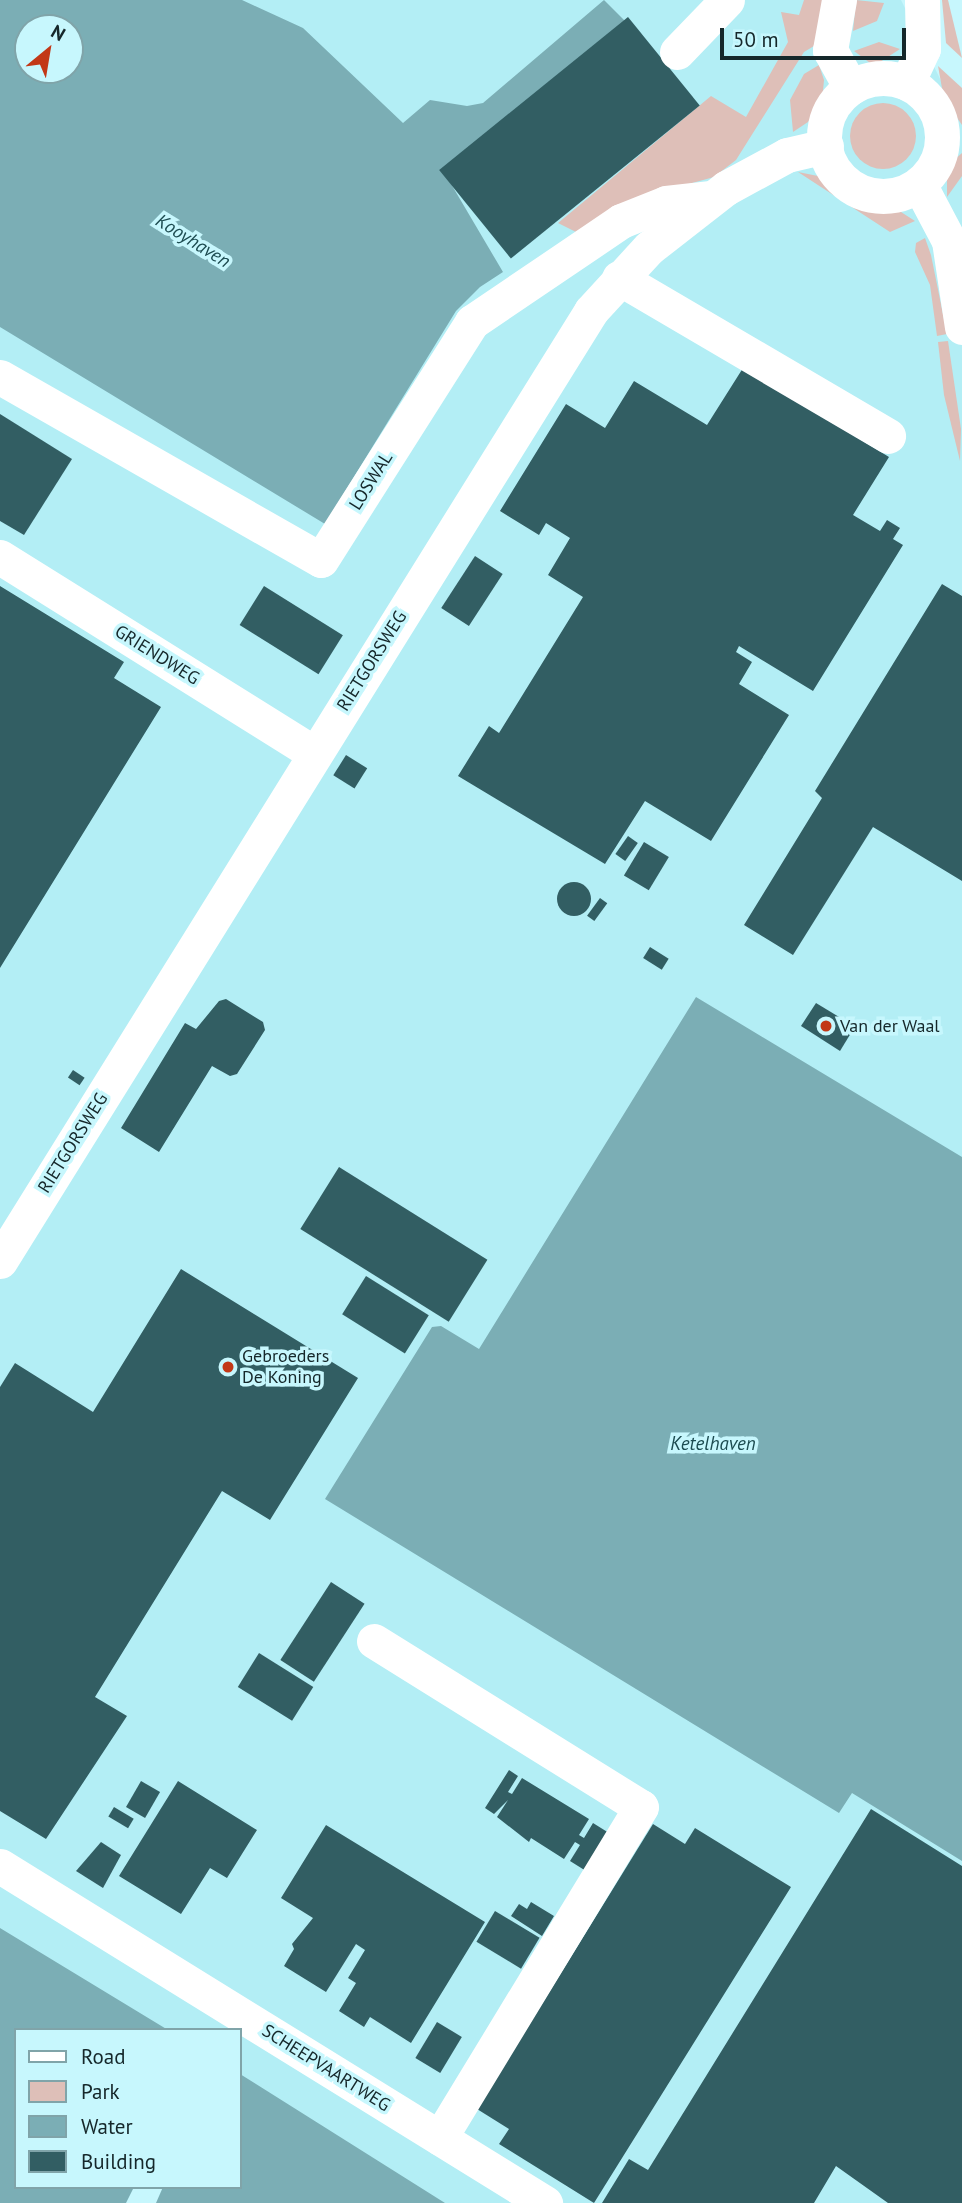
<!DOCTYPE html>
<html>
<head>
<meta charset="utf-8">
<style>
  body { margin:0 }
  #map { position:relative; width:962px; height:2203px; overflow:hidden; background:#c7f7fd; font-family:"PT Sans",sans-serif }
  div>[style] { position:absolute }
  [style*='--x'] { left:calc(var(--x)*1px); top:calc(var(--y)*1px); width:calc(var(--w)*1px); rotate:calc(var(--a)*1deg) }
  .built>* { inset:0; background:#b3eef5 }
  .green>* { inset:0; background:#debfb8 }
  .round { border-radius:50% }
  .water>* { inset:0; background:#7baeb5 }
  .building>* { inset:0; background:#325e63; transform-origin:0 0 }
  .minor>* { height:35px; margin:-17.5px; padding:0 17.5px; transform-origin:17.5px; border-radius:17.5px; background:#fff }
  .minor>.ring { margin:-17.5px; padding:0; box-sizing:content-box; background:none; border:35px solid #fff; border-radius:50% }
  .dots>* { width:19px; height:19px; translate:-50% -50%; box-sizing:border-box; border:4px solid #c7f7fd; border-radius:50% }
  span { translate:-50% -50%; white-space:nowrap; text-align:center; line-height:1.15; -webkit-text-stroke:7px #c7f7fd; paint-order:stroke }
  .street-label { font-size:18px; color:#15272a }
  .poi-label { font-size:18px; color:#15272a }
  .left { translate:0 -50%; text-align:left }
  .water-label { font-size:19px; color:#1d4c51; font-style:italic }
  .legend { position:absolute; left:14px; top:2028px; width:228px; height:161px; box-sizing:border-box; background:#c7f7fd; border:2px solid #80a4a9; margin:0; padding:9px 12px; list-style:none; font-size:21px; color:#15272a }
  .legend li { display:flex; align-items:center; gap:14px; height:35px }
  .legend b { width:35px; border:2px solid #80a4a9 }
  .north { position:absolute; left:14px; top:14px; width:70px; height:70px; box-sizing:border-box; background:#c7f7fd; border:2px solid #80a4a9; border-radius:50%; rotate:30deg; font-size:19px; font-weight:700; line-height:28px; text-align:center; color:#15272a }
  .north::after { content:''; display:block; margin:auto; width:24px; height:32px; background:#c23817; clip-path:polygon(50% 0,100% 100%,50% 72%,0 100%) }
  .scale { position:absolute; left:720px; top:28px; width:186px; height:32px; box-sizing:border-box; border:4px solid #15272a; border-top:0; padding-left:9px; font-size:21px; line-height:24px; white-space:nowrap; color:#15272a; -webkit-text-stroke:5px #c7f7fd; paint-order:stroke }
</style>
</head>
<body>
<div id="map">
  <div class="built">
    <div style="clip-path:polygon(evenodd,0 0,901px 0,962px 123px,962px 2203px,320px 2203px,240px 2152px,240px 2030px,48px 2030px,0 1999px,0 0,28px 28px,70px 28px,70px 70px,28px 70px,28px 28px)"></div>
  </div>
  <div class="green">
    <div style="clip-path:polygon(804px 0,825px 0,814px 46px,804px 52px,736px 160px,714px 177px,674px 188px,576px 232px,558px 223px,711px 96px,746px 117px,788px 42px,781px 12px,799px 15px)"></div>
    <div style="clip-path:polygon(856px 0,884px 3px,877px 21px,853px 31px)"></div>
    <div style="clip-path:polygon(942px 0,948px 0,962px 58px,946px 43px)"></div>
    <div style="clip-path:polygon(879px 42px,900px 49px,874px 66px,854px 51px)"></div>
    <div style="clip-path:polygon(819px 65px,824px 80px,822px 102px,808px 122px,793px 132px,790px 100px,804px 74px)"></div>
    <div style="clip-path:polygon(938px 66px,962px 88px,962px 125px,944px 99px)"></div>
    <div class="round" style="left:850px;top:103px;width:66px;height:66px"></div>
    <div style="clip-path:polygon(962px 153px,962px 176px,947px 197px,947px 166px)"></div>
    <div style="clip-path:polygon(798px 172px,823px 177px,853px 200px,901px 212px,915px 221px,890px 232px)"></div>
    <div style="clip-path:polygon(925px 238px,931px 255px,947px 334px,937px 336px,930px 285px,915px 252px,916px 243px)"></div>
    <div style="clip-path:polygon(948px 341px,961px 429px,960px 461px,944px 395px,938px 342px)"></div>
  </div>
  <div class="water">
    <div style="clip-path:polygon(evenodd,0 0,242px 0,303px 28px,403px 123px,430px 100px,467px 106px,483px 103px,604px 0,627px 23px,444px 172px,503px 272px,480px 287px,456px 311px,325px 524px,0 327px,0 0,28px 28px,70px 28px,70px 70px,28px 70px,28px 28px)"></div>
    <div style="clip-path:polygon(696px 997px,962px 1157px,962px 1861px,852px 1793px,839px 1813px,325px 1499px,432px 1327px,441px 1326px,479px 1349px)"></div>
    <div style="clip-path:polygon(0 1928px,168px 2030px,16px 2030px,16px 2187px,134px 2187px,126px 2203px,0 2203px)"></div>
    <div style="clip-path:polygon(240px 2074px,445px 2203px,156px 2203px,163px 2187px,240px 2187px)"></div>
  </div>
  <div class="building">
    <div style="left:628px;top:17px;width:114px;height:243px;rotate:51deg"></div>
    <div style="clip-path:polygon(743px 368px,889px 457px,853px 515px,880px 531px,887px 520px,900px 528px,893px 539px,903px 545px,813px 691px,739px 646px,736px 652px,752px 662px,739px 684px,789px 715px,711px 841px,645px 801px,605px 864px,458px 776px,489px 726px,499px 733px,583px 597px,548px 575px,570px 538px,546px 523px,539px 535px,500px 511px,566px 404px,605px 428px,634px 381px,707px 425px)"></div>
    <div style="clip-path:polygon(0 414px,72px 459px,24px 535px,0 521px)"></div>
    <div style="left:475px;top:556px;width:33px;height:62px;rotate:33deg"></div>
    <div style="clip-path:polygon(942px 584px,962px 596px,962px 881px,873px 827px,793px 955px,744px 925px,822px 798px,815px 791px)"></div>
    <div style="clip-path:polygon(0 586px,124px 662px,114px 678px,161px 707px,0 968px)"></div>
    <div style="left:264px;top:586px;width:93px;height:46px;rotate:32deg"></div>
    <div style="left:346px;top:755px;width:25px;height:24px;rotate:32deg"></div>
    <div style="left:628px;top:836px;width:12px;height:22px;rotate:35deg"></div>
    <div style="left:644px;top:842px;width:29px;height:39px;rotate:31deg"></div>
    <div class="round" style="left:557px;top:882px;width:34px;height:34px"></div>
    <div style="left:600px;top:898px;width:9px;height:22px;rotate:36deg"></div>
    <div style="left:650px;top:947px;width:22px;height:13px;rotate:32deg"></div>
    <div style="clip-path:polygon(226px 999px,263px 1022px,265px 1030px,237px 1074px,230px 1076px,212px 1066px,159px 1152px,121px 1128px,185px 1023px,196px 1029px,219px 1001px)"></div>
    <div style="clip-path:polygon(816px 1003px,849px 1023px,851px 1033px,840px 1051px,801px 1026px)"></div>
    <div style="left:73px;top:1070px;width:14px;height:9px;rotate:34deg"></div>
    <div style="left:339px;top:1167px;width:175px;height:73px;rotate:32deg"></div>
    <div style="clip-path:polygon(181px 1269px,358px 1378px,270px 1520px,222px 1491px,95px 1697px,127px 1716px,46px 1839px,0 1811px,0 1387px,15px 1363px,93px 1412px)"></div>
    <div style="left:366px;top:1276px;width:74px;height:45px;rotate:32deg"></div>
    <div style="left:331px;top:1582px;width:40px;height:93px;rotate:33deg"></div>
    <div style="left:259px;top:1653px;width:64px;height:40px;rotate:32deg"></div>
    <div style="clip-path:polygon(509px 1770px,518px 1776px,508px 1792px,512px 1794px,522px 1778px,589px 1819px,579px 1835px,584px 1838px,593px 1823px,609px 1833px,586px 1871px,570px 1861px,580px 1845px,575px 1842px,564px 1859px,531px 1838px,529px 1842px,497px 1817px,508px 1800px,494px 1814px,485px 1808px)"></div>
    <div style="left:141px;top:1781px;width:22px;height:30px;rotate:30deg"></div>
    <div style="clip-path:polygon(178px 1781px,257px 1830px,227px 1878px,210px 1868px,181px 1914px,119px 1876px)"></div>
    <div style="left:114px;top:1807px;width:23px;height:11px;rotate:31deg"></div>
    <div style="clip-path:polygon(871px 1809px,962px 1866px,962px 2203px,888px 2203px,836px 2166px,814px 2203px,602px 2203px,629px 2159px,648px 2170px)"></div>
    <div style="clip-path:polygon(653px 1824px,685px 1844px,695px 1828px,791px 1887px,594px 2203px,499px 2144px,509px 2129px,477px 2109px)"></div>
    <div style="clip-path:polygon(326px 1825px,485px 1922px,411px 2043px,370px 2017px,364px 2027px,339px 2011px,356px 1983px,348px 1978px,365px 1950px,356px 1944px,326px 1992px,284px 1966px,294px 1949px,292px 1944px,313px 1918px,281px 1898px)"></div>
    <div style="clip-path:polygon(101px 1842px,121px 1855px,103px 1888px,76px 1871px)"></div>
    <div style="clip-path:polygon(531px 1902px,554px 1916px,542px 1936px,511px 1916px,519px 1904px,527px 1909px)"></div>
    <div style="left:495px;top:1911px;width:52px;height:36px;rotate:31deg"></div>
    <div style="left:437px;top:2022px;width:29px;height:42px;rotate:31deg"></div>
  </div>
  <div class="minor">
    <div style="--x:839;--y:0;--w:51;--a:100.2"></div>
    <div style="--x:830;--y:50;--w:43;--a:61.1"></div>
    <div style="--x:677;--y:52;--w:72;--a:-46.1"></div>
    <div class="ring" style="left:824px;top:78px;width:83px;height:83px"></div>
    <div style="--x:907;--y:83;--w:38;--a:-65"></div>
    <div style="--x:923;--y:49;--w:49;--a:-91.2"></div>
    <div style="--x:919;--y:184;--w:64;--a:62.2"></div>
    <div style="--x:949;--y:241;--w:87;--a:81.4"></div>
    <div style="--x:619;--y:278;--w:312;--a:30.4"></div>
    <div style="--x:0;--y:377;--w:369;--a:29.7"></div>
    <div style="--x:321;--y:560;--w:282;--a:-57.6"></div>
    <div style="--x:472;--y:322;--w:180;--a:-34.1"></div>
    <div style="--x:621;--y:221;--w:48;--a:-21.8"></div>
    <div style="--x:666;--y:203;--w:43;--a:-6.6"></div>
    <div style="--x:0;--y:557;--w:370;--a:32"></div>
    <div style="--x:0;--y:1261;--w:1119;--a:-58.11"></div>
    <div style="--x:591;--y:311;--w:86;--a:-47.4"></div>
    <div style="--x:649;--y:248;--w:98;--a:-37.9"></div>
    <div style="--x:726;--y:188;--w:69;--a:-28.4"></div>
    <div style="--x:787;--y:155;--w:40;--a:-13"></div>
    <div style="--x:374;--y:1641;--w:314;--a:31.9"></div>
    <div style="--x:641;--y:1807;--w:387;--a:121.3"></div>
    <div style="--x:0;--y:1866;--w:641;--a:31.73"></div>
  </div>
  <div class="dots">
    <div style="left:826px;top:1026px;background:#c23817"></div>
    <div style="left:228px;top:1367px;background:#c23817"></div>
  </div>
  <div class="street-label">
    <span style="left:371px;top:481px;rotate:-58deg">LOSWAL</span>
    <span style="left:157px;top:655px;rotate:32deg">GRIENDWEG</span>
    <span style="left:372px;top:661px;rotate:-58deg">RIETGORSWEG</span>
    <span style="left:73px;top:1143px;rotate:-58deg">RIETGORSWEG</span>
    <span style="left:326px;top:2068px;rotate:32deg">SCHEEPVAARTWEG</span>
  </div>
  <div class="poi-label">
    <span class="left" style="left:840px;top:1026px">Van der Waal</span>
    <span class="left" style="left:242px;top:1367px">Gebroeders<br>De Koning</span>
  </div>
  <div class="water-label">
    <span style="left:193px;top:241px;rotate:32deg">Kooyhaven</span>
    <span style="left:713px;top:1444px">Ketelhaven</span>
  </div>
  <ul class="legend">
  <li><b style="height:9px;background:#fff"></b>Road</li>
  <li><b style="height:19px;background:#debfb8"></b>Park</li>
  <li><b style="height:19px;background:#7baeb5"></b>Water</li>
  <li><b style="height:19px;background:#325e63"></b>Building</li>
  </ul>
  <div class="north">N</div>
  <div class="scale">50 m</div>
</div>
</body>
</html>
